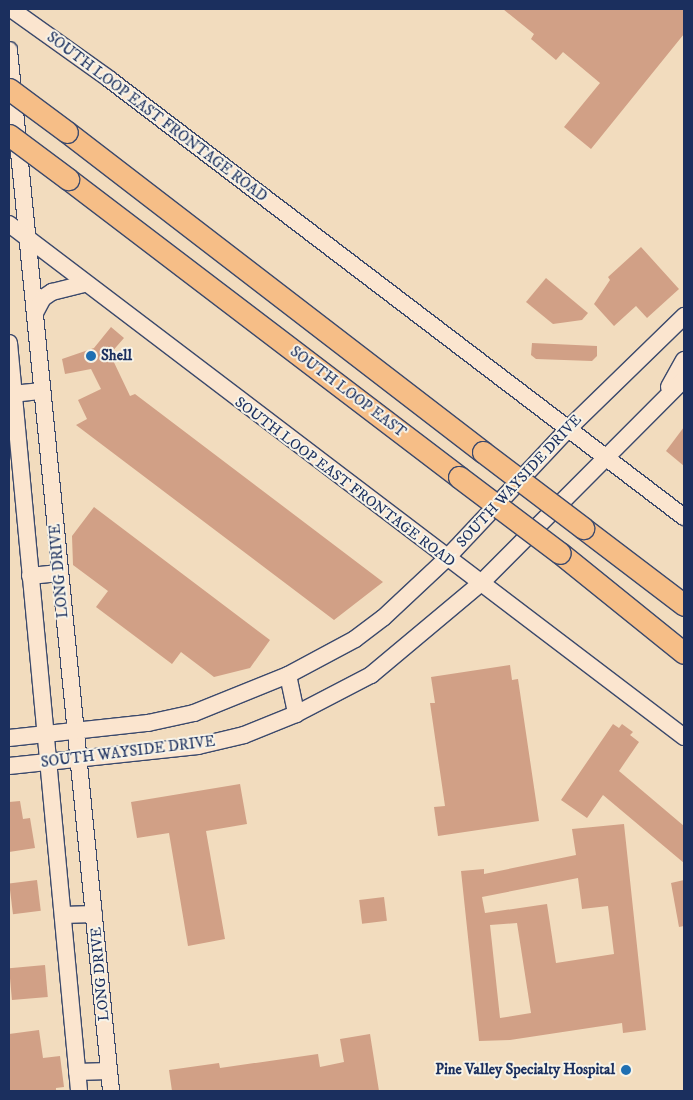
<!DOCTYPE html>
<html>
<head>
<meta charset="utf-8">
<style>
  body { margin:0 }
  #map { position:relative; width:693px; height:1100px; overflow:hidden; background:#f2dcbe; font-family:"IM FELL DW Pica",serif }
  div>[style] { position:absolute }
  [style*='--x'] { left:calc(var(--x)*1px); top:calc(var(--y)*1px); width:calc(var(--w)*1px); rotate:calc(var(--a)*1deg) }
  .building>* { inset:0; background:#d1a086; transform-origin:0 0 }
  .roads { filter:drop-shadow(1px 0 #3b496c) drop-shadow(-1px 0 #3b496c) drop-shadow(0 1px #3b496c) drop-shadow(0 -1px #3b496c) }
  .secondary>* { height:16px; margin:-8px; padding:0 8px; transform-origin:8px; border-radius:8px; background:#fbe5cf }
  .highway>* { height:21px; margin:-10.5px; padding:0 10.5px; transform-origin:10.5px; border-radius:10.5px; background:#f6be87 }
  .bridges { filter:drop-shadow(1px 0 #3b496c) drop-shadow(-1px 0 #3b496c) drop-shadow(0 1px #3b496c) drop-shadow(0 -1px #3b496c) }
  .highway-bridge>* { height:21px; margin:-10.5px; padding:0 10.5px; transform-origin:10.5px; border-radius:10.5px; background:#f6be87 }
  .dots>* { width:14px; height:14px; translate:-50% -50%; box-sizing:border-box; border:2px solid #f7f3e8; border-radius:50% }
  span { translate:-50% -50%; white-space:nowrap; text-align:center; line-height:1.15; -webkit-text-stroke:4px #f7f3e8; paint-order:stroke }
  .street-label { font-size:15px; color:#1b2f5e }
  .poi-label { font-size:15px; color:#1b2f5e; font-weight:700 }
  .left { translate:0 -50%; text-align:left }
  .right { translate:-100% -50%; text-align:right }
  .frame { position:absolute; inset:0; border:10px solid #1b2f5e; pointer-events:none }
</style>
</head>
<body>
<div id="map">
  <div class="building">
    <div style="clip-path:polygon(503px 9px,684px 9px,684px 34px,591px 149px,564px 127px,600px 83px,563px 52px,556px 60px,531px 39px,534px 34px)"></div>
    <div style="clip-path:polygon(641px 247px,679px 289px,647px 318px,636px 306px,614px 326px,594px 304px,610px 280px,608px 277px)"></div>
    <div style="clip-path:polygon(546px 278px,588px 313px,582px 320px,553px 324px,526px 302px)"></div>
    <div style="clip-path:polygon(111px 327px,124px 338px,110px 354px,130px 396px,135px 394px,383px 582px,334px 620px,76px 425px,87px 419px,78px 400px,101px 389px,91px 369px,65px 374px,62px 359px,94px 348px)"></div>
    <div style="clip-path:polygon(532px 343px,597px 346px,597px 356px,592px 361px,536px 359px,531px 355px)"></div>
    <div style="clip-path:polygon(684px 427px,684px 466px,666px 451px)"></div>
    <div style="clip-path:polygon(94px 507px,270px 640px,250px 668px,214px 677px,181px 652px,172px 664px,96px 607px,108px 591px,73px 565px,72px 536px)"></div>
    <div style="clip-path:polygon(510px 665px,512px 680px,518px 679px,539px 821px,438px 836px,434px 807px,445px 806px,430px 703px,435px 703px,431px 677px)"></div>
    <div style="clip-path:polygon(613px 724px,619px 728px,622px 724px,633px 732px,630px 735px,639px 742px,619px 771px,684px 826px,684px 863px,603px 795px,587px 818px,561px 800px)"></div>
    <div style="clip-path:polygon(240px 784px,247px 824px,206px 831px,225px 939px,188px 946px,169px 833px,137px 838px,131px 802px)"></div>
    <div style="clip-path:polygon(20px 801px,23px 819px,30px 818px,35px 848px,9px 852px,9px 802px)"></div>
    <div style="clip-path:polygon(evenodd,624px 824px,646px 1030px,623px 1033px,622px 1023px,510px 1040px,479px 1041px,461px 871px,484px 869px,484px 874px,576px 855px,572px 829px,624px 824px,578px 878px,582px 909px,608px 906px,614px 954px,556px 963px,547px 904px,485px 913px,482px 897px,578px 878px,624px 824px,517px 923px,531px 1013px,500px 1018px,490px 925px,517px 923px)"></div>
    <div style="left:37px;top:880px;width:31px;height:28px;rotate:83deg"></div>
    <div style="clip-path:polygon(684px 880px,684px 926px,679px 927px,671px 883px)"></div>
    <div style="left:384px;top:897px;width:24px;height:25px;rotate:83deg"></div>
    <div style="left:45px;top:965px;width:32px;height:36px;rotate:85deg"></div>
    <div style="clip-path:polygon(39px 1030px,43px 1058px,60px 1056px,64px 1087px,56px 1088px,56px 1091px,9px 1091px,9px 1034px)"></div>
    <div style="clip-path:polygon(370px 1034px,379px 1091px,172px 1091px,169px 1070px,219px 1063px,220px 1068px,318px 1054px,320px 1067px,344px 1062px,340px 1039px)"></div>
  </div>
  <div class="roads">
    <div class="secondary">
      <div style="--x:11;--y:9;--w:120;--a:35.5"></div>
      <div style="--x:109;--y:79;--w:723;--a:37.3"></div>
      <div style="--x:9;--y:50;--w:1046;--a:84.4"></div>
      <div style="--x:9;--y:224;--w:848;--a:37.23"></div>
      <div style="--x:35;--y:313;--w:17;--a:-62"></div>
      <div style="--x:43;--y:298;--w:11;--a:-34"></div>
      <div style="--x:52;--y:292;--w:33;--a:-14"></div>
      <div style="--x:9;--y:343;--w:751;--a:84.65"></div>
      <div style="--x:669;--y:387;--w:31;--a:-61"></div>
      <div style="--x:12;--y:394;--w:30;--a:-6"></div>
      <div style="--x:30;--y:576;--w:29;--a:-6"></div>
      <div style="--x:288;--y:675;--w:40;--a:78"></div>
      <div style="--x:9;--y:738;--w:140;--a:-6.2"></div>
      <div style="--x:148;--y:723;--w:47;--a:-12.3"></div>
      <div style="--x:194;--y:713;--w:101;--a:-22"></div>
      <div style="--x:288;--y:675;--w:76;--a:-28.2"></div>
      <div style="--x:355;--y:639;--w:35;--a:-37"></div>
      <div style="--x:383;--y:618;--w:86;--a:-43.1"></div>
      <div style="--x:446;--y:559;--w:180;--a:-46.8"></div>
      <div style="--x:569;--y:428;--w:161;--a:-44.2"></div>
      <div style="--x:9;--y:766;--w:190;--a:-6"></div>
      <div style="--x:198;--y:746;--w:47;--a:-13.4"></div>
      <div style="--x:244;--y:735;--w:56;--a:-22"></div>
      <div style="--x:296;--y:714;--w:85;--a:-27.5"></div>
      <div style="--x:371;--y:675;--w:142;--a:-39.9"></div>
      <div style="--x:480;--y:584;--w:289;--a:-45.1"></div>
      <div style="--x:63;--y:915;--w:31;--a:-2"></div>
      <div style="--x:77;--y:1072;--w:32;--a:-2"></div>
    </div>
    <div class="highway">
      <div style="--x:67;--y:132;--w:525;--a:37.57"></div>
      <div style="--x:68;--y:179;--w:492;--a:37.3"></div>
      <div style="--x:583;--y:528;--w:127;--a:37.3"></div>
      <div style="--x:560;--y:553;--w:159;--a:38.9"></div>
    </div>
  </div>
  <div class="bridges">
    <div class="highway-bridge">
      <div style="--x:9;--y:89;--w:72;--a:36.6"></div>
      <div style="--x:9;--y:135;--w:74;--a:36.7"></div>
      <div style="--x:483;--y:452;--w:126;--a:37.2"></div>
      <div style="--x:459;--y:477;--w:126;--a:37"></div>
    </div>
  </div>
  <div class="dots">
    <div style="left:91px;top:356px;background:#1f6fb2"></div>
    <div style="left:626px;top:1070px;background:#1f6fb2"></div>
  </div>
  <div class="street-label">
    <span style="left:157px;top:117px;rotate:37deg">SOUTH LOOP EAST FRONTAGE ROAD</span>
    <span style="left:348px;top:392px;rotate:37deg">SOUTH LOOP EAST</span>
    <span style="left:519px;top:481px;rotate:-47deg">SOUTH WAYSIDE DRIVE</span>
    <span style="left:345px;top:482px;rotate:37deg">SOUTH LOOP EAST FRONTAGE ROAD</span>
    <span style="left:59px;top:571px;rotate:-95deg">LONG DRIVE</span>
    <span style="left:128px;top:752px;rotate:-7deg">SOUTH WAYSIDE DRIVE</span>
    <span style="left:100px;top:974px;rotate:-95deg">LONG DRIVE</span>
  </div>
  <div class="poi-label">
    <span class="left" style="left:101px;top:356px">Shell</span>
    <span class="right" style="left:615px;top:1070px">Pine Valley Specialty Hospital</span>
  </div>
  <div class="frame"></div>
</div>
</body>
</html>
